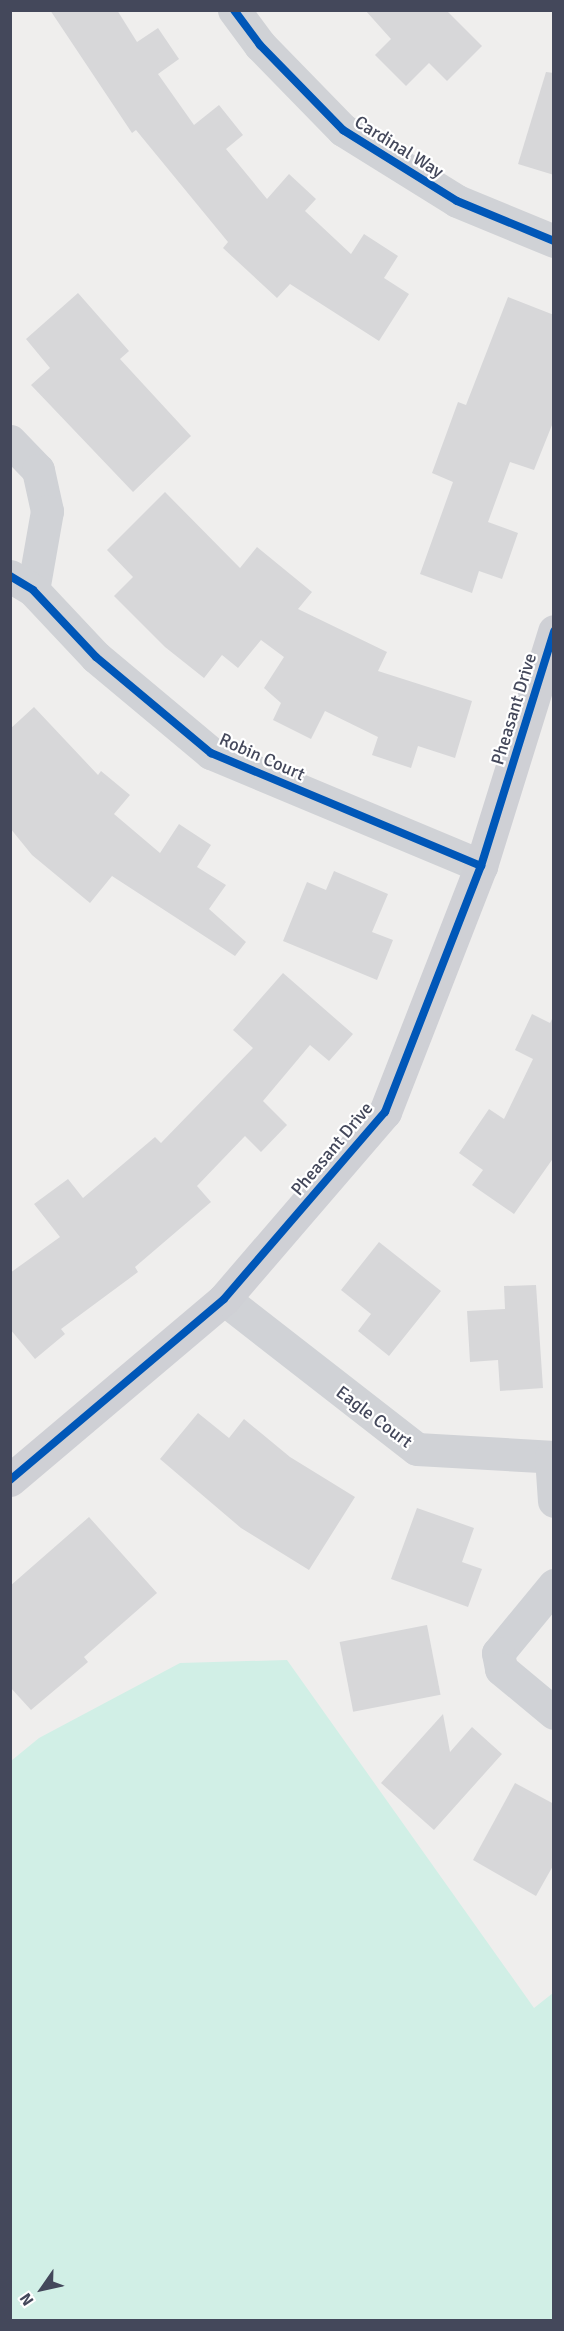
<!DOCTYPE html>
<html>
<head>
<meta charset="utf-8">
<style>
  body { margin:0 }
  #map { position:relative; width:564px; height:2331px; overflow:hidden; background:#efeeed; font-family:Signika,sans-serif }
  div>[style] { position:absolute }
  [style*='--x'] { left:calc(var(--x)*1px); top:calc(var(--y)*1px); width:calc(var(--w)*1px); rotate:calc(var(--a)*1deg) }
  .green>* { inset:0; background:#d1efe6 }
  .building>* { inset:0; background:#d7d7d9; transform-origin:0 0 }
  .street>* { height:33px; margin:-16.5px; padding:0 16.5px; transform-origin:16.5px; border-radius:16.5px; background:#d0d2d6 }
  .secondary>* { height:33px; margin:-16.5px; padding:0 16.5px; transform-origin:16.5px; border-radius:16.5px; background:#cfd0d5 }
  .cycleway>* { height:8px; margin:-4px; padding:0 4px; transform-origin:4px; border-radius:4px; background:#0057b8 }
  span { translate:-50% -50%; white-space:nowrap; text-align:center; line-height:1.15; -webkit-text-stroke:4.5px #fff; paint-order:stroke }
  .street-label { font-size:18px; color:#44485b }
  .frame { position:absolute; inset:0; border:12px solid #44485b; pointer-events:none }
  .north { position:absolute; left:12px; top:2259px; width:60px; height:60px; -webkit-text-stroke:4px #fff; paint-order:stroke; rotate:236deg; font-size:16px; font-weight:700; line-height:24px; text-align:center; color:#44485b }
  .north::after { content:''; display:block; margin:auto; width:21px; height:27px; background:#44485b; clip-path:polygon(50% 0,100% 100%,50% 72%,0 100%) }
</style>
</head>
<body>
<div id="map">
  <div class="green">
    <div style="clip-path:polygon(287px 1660px,534px 2008px,553px 1993px,553px 2320px,11px 2320px,11px 1761px,39px 1738px,180px 1663px)"></div>
  </div>
  <div class="building">
    <div style="clip-path:polygon(50px 10px,117px 10px,137px 42px,158px 28px,179px 59px,158px 74px,194px 125px,219px 105px,243px 135px,226px 149px,267px 199px,289px 174px,316px 199px,305px 211px,351px 254px,364px 234px,398px 256px,384px 278px,409px 294px,379px 341px,290px 284px,277px 298px,223px 248px,228px 242px,136px 130px,132px 133px)"></div>
    <div style="clip-path:polygon(365px 10px,446px 10px,482px 46px,447px 81px,429px 63px,406px 86px,375px 55px,391px 39px)"></div>
    <div style="clip-path:polygon(546px 72px,554px 73px,554px 175px,518px 164px)"></div>
    <div style="clip-path:polygon(78px 293px,129px 351px,120px 359px,191px 436px,133px 492px,31px 385px,50px 368px,26px 339px)"></div>
    <div style="clip-path:polygon(508px 297px,554px 315px,554px 420px,534px 470px,510px 462px,488px 522px,518px 533px,502px 579px,479px 571px,472px 593px,420px 574px,453px 482px,432px 473px,458px 402px,466px 405px)"></div>
    <div style="clip-path:polygon(165px 492px,240px 568px,257px 547px,312px 592px,298px 609px,387px 652px,378px 671px,472px 701px,455px 758px,418px 746px,411px 768px,372px 755px,378px 737px,325px 711px,311px 739px,273px 720px,281px 703px,264px 688px,284px 657px,261px 640px,238px 668px,222px 655px,204px 678px,165px 647px,114px 596px,133px 577px,107px 550px)"></div>
    <div style="clip-path:polygon(34px 707px,98px 775px,101px 771px,130px 795px,114px 814px,160px 853px,179px 824px,211px 845px,197px 867px,226px 885px,209px 909px,246px 942px,235px 956px,112px 876px,90px 903px,32px 855px,10px 828px,10px 729px)"></div>
    <div style="clip-path:polygon(334px 871px,388px 894px,372px 932px,393px 940px,377px 980px,283px 941px,307px 882px,326px 890px)"></div>
    <div style="clip-path:polygon(283px 973px,353px 1034px,329px 1061px,310px 1045px,263px 1101px,287px 1125px,261px 1152px,245px 1136px,197px 1186px,211px 1202px,135px 1267px,138px 1272px,61px 1329px,65px 1334px,35px 1359px,10px 1329px,10px 1273px,60px 1237px,34px 1204px,68px 1179px,83px 1198px,155px 1137px,161px 1143px,253px 1048px,233px 1030px)"></div>
    <div style="clip-path:polygon(532px 1014px,550px 1023px,554px 1015px,554px 1157px,514px 1214px,472px 1185px,483px 1170px,459px 1153px,489px 1109px,504px 1119px,533px 1059px,515px 1050px)"></div>
    <div style="clip-path:polygon(379px 1242px,441px 1291px,389px 1356px,358px 1331px,371px 1314px,341px 1290px)"></div>
    <div style="clip-path:polygon(536px 1285px,543px 1388px,500px 1391px,498px 1360px,470px 1362px,467px 1311px,505px 1309px,504px 1286px)"></div>
    <div style="clip-path:polygon(198px 1413px,229px 1438px,244px 1419px,290px 1457px,355px 1497px,309px 1570px,241px 1528px,160px 1459px)"></div>
    <div style="clip-path:polygon(417px 1508px,474px 1528px,462px 1562px,482px 1569px,468px 1607px,391px 1579px)"></div>
    <div style="clip-path:polygon(89px 1517px,157px 1593px,84px 1657px,88px 1662px,31px 1710px,10px 1687px,10px 1586px)"></div>
    <div style="left:427px;top:1625px;width:71px;height:89px;rotate:79deg"></div>
    <div style="clip-path:polygon(443px 1714px,450px 1752px,472px 1727px,502px 1754px,434px 1830px,381px 1783px)"></div>
    <div style="clip-path:polygon(515px 1783px,554px 1804px,554px 1864px,536px 1896px,473px 1860px)"></div>
  </div>
  <div class="street">
    <div style="--x:234;--y:10;--w:44;--a:53.4"></div>
    <div style="--x:260;--y:45;--w:119;--a:45.7"></div>
    <div style="--x:343;--y:130;--w:134;--a:31.9"></div>
    <div style="--x:457;--y:201;--w:105;--a:22.4"></div>
    <div style="--x:10;--y:441;--w:40;--a:46"></div>
    <div style="--x:38;--y:470;--w:42;--a:77.6"></div>
    <div style="--x:47;--y:511;--w:80;--a:100"></div>
    <div style="--x:10;--y:576;--w:27;--a:31"></div>
    <div style="--x:33;--y:590;--w:92;--a:46.8"></div>
    <div style="--x:96;--y:657;--w:150;--a:39.9"></div>
    <div style="--x:211;--y:753;--w:293;--a:22.7"></div>
    <div style="--x:224;--y:1299;--w:244;--a:37.9"></div>
    <div style="--x:417;--y:1449;--w:137;--a:3.3"></div>
    <div style="--x:551;--y:1457;--w:44;--a:86.1"></div>
    <div style="--x:554;--y:1585;--w:88;--a:129.5"></div>
    <div style="--x:498;--y:1653;--w:16;--a:79"></div>
    <div style="--x:501;--y:1669;--w:69;--a:39.7"></div>
  </div>
  <div class="secondary">
    <div style="--x:10;--y:1480;--w:280;--a:-40.2"></div>
    <div style="--x:224;--y:1299;--w:247;--a:-49.3"></div>
    <div style="--x:385;--y:1112;--w:264;--a:-68.7"></div>
    <div style="--x:481;--y:866;--w:246;--a:-72.7"></div>
  </div>
  <div class="cycleway">
    <div style="--x:234;--y:10;--w:44;--a:53.4"></div>
    <div style="--x:260;--y:45;--w:119;--a:45.7"></div>
    <div style="--x:343;--y:130;--w:134;--a:31.9"></div>
    <div style="--x:457;--y:201;--w:105;--a:22.4"></div>
    <div style="--x:10;--y:576;--w:27;--a:31"></div>
    <div style="--x:33;--y:590;--w:92;--a:46.8"></div>
    <div style="--x:96;--y:657;--w:150;--a:39.9"></div>
    <div style="--x:211;--y:753;--w:293;--a:22.7"></div>
    <div style="--x:10;--y:1480;--w:280;--a:-40.2"></div>
    <div style="--x:224;--y:1299;--w:247;--a:-49.3"></div>
    <div style="--x:385;--y:1112;--w:264;--a:-68.7"></div>
    <div style="--x:481;--y:866;--w:246;--a:-72.7"></div>
  </div>
  <div class="street-label">
    <span style="left:399px;top:147px;rotate:32deg">Cardinal Way</span>
    <span style="left:514px;top:709px;rotate:-73deg">Pheasant Drive</span>
    <span style="left:262px;top:757px;rotate:24deg">Robin Court</span>
    <span style="left:332px;top:1149px;rotate:-50deg">Pheasant Drive</span>
    <span style="left:374px;top:1417px;rotate:37deg">Eagle Court</span>
  </div>
  <div class="frame"></div>
  <div class="north">N</div>
</div>
</body>
</html>
